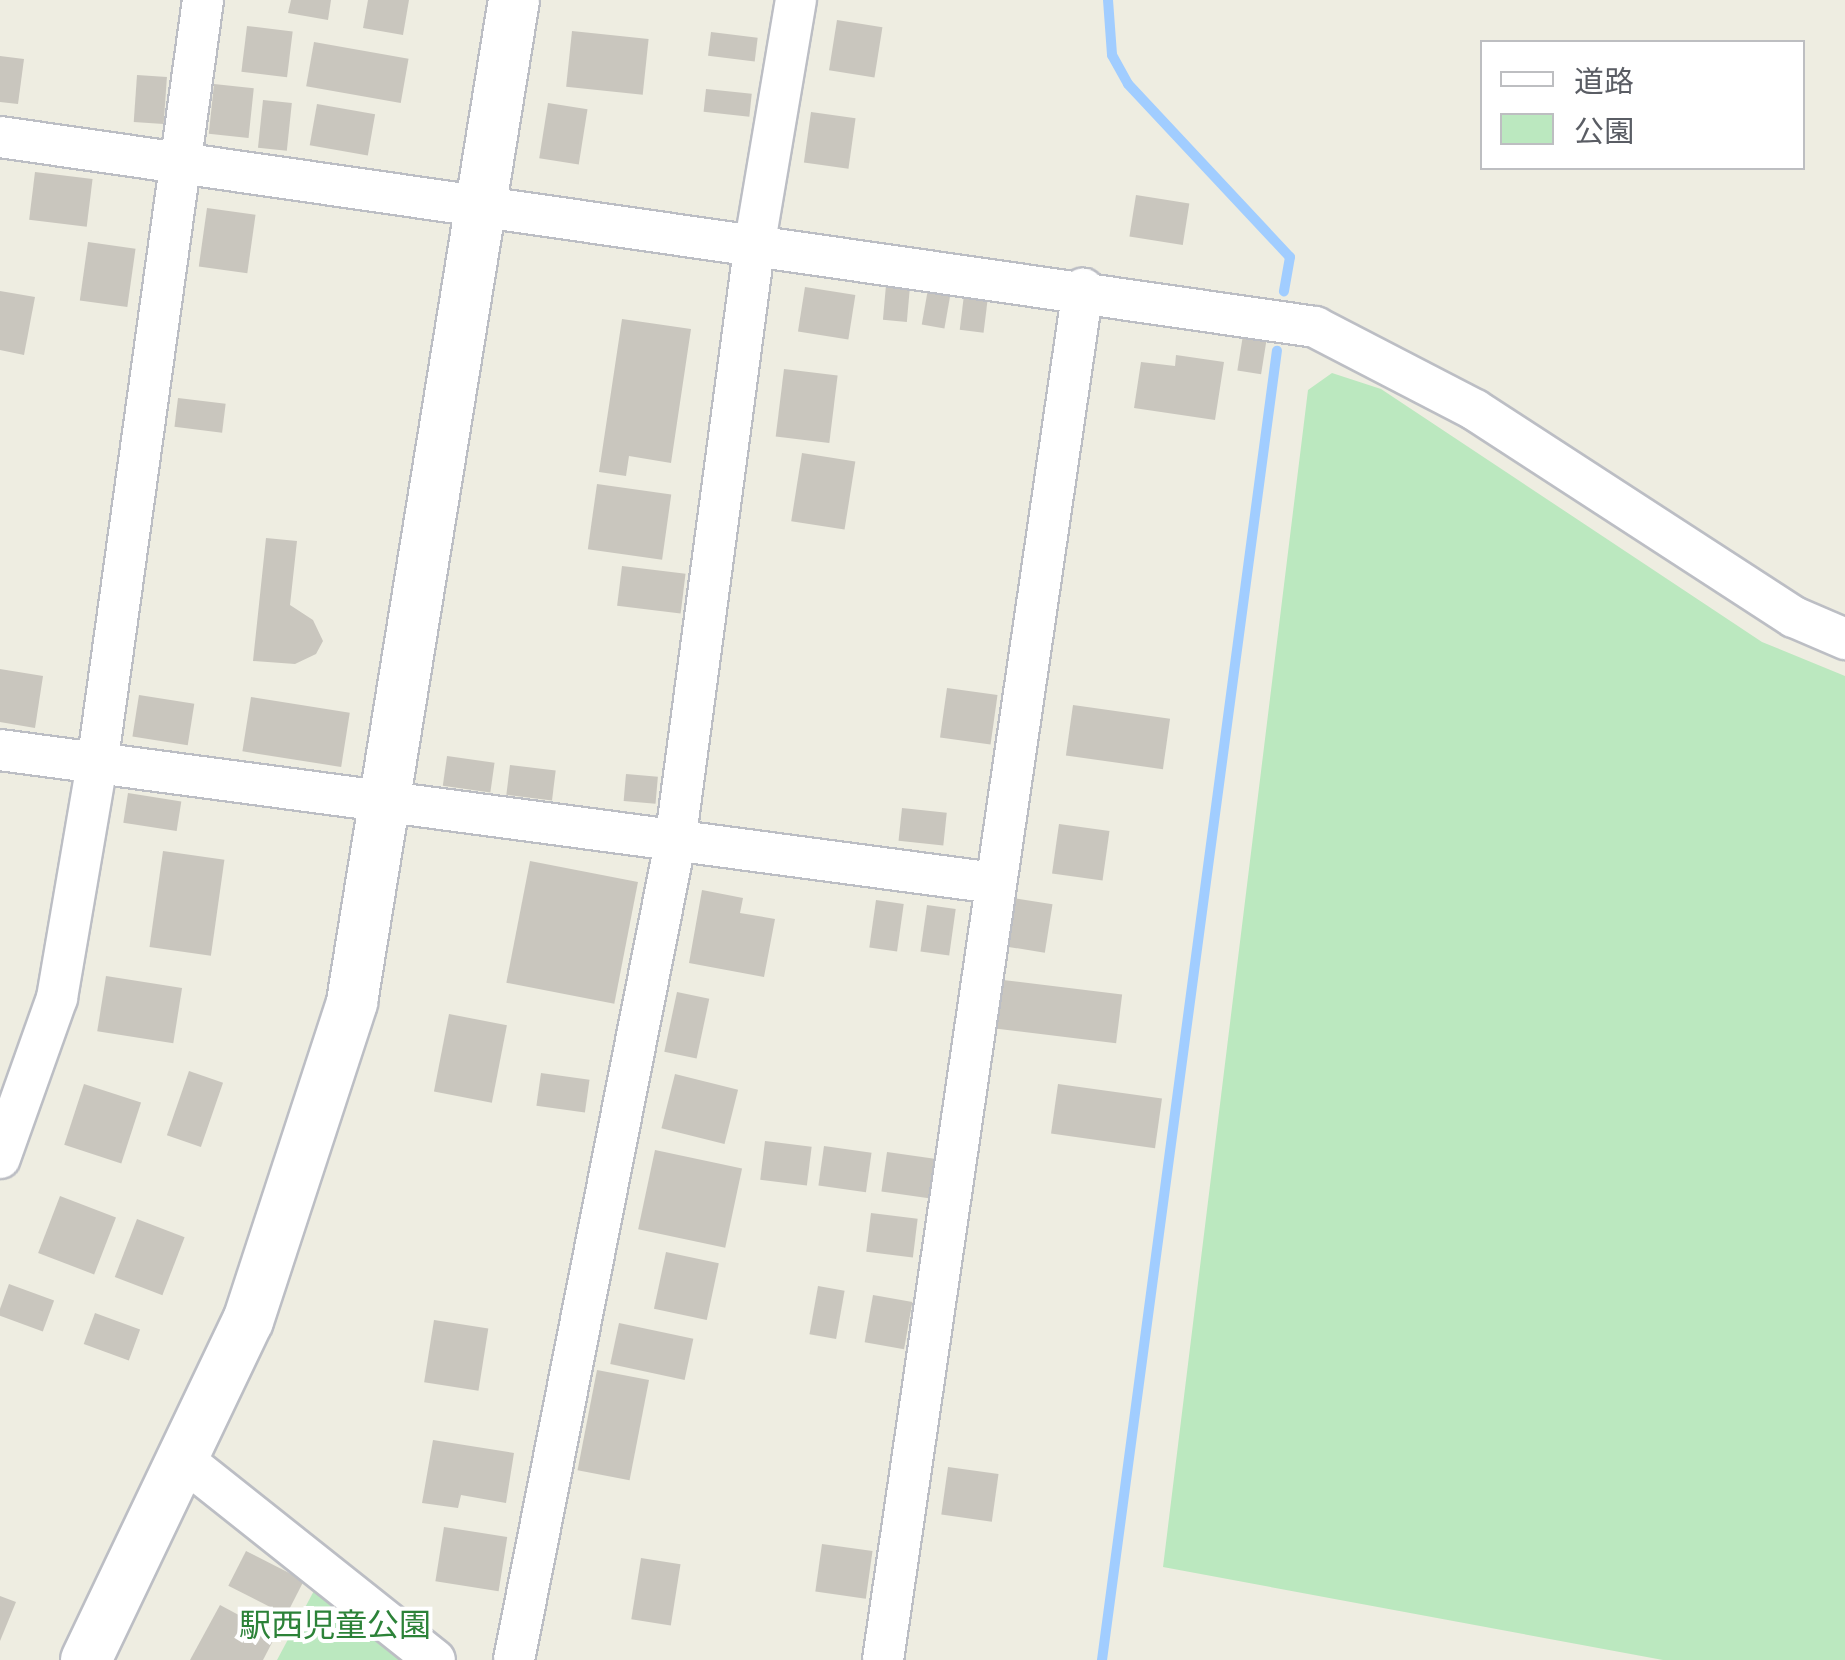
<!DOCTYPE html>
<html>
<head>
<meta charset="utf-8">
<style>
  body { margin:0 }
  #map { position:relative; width:1845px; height:1660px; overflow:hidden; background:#eeede1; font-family:"Open Sans","Noto Sans JP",sans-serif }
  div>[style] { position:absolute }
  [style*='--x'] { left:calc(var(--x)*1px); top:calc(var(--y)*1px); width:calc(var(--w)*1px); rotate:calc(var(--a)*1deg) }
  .green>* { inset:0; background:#bbe8bf }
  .stream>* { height:10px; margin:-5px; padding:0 5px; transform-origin:5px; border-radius:5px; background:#a1cdff }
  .building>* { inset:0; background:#c9c6be; transform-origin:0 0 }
  .roads { filter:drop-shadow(2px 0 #bcbec4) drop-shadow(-2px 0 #bcbec4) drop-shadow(0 2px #bcbec4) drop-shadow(0 -2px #bcbec4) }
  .minor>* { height:40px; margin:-20px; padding:0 20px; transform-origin:20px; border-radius:20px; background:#fff }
  .tertiary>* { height:50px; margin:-25px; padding:0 25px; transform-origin:25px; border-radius:25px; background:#fff }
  span { translate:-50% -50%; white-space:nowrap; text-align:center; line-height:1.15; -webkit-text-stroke:8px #fff; paint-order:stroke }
  .park-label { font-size:32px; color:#2c8238 }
  .legend { position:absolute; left:1480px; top:40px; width:325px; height:130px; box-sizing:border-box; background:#fff; border:2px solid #bdbec1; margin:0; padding:12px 18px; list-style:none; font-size:30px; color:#5a5d64 }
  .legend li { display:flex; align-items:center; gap:20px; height:50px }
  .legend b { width:50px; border:2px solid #bdbec1 }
</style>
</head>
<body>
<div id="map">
  <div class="green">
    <div style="clip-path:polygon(1332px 373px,1381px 389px,1762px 642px,1845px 676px,1845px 1660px,1663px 1660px,1163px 1567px,1308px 390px)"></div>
    <div style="clip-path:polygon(324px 1572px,435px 1660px,277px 1660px)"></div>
  </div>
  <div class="stream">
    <div style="--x:1108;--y:0;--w:55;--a:85.8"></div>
    <div style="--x:1112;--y:55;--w:33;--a:61"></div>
    <div style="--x:1128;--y:84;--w:237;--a:46.9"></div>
    <div style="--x:1290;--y:257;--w:35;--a:100"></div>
    <div style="--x:1102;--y:1660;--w:1321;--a:-82.39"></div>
  </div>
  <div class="building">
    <div style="clip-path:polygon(291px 0,331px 0,328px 20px,288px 13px)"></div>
    <div style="clip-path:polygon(368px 0,409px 0,403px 35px,363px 28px)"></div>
    <div style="left:837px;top:20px;width:46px;height:51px;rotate:9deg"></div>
    <div style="left:247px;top:26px;width:46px;height:46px;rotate:7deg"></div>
    <div style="left:572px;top:31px;width:77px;height:56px;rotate:6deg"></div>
    <div style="left:711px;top:32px;width:47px;height:24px;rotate:7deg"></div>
    <div style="left:314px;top:42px;width:96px;height:45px;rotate:10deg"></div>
    <div style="clip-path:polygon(0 56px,24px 59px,18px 104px,0 102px)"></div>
    <div style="left:137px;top:75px;width:30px;height:47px;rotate:4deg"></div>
    <div style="left:214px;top:84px;width:40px;height:50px;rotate:6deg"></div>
    <div style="left:706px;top:89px;width:46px;height:23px;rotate:6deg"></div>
    <div style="left:263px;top:100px;width:29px;height:48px;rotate:6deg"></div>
    <div style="left:548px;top:103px;width:40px;height:56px;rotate:9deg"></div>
    <div style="left:317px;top:104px;width:59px;height:42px;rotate:10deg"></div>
    <div style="left:811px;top:112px;width:45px;height:51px;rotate:8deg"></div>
    <div style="left:35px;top:172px;width:58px;height:48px;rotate:7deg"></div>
    <div style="left:1136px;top:195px;width:54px;height:42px;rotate:9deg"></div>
    <div style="left:207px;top:208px;width:49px;height:59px;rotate:8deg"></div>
    <div style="left:88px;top:242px;width:48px;height:59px;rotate:8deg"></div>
    <div style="left:886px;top:285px;width:24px;height:35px;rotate:5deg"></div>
    <div style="left:805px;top:287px;width:51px;height:45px;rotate:9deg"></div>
    <div style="left:928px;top:289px;width:23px;height:36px;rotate:10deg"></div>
    <div style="clip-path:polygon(0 291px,35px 297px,24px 355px,0 350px)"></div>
    <div style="left:964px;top:295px;width:24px;height:35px;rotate:7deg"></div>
    <div style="clip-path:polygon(622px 319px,691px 329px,671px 463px,629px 456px,626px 476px,599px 472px)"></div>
    <div style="left:1243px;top:335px;width:24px;height:36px;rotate:9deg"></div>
    <div style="clip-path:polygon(1176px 355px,1224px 362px,1215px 420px,1134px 408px,1141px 362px,1175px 366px)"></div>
    <div style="left:784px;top:369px;width:54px;height:68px;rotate:7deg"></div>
    <div style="left:178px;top:398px;width:48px;height:29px;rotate:7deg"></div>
    <div style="left:802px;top:453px;width:54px;height:69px;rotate:9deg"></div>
    <div style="left:597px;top:484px;width:75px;height:66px;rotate:8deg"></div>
    <div style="clip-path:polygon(266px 538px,297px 541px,290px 605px,313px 620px,323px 641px,316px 654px,295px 664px,253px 661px)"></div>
    <div style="left:622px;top:566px;width:64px;height:40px;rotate:7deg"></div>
    <div style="clip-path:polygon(0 669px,43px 676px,35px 728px,0 722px)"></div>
    <div style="left:947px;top:688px;width:51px;height:50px;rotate:8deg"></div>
    <div style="left:139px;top:695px;width:56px;height:42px;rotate:9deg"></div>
    <div style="left:251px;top:697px;width:100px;height:55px;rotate:9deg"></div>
    <div style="left:1073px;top:705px;width:98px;height:51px;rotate:8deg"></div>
    <div style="left:447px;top:756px;width:48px;height:30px;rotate:8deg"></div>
    <div style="left:510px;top:765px;width:46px;height:30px;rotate:7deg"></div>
    <div style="left:626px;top:774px;width:32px;height:27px;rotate:5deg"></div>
    <div style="left:128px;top:793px;width:54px;height:30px;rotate:9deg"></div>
    <div style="left:902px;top:808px;width:45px;height:33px;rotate:6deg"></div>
    <div style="left:1059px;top:824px;width:51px;height:50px;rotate:8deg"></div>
    <div style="left:163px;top:851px;width:62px;height:97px;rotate:8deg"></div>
    <div style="left:530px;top:861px;width:110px;height:124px;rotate:11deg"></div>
    <div style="clip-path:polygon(702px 890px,743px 898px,740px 913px,775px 919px,764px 977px,689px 963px)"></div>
    <div style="left:1013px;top:898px;width:40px;height:49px;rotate:9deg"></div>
    <div style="left:876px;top:900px;width:28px;height:48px;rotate:8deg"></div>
    <div style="left:927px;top:905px;width:29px;height:47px;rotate:8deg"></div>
    <div style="left:106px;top:976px;width:77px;height:56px;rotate:9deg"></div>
    <div style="left:1003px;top:980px;width:120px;height:49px;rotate:7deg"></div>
    <div style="left:677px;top:992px;width:33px;height:61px;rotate:12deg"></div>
    <div style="left:449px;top:1014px;width:59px;height:79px;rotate:11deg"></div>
    <div style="left:189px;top:1071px;width:36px;height:68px;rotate:19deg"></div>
    <div style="left:541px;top:1073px;width:49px;height:33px;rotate:8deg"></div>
    <div style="left:675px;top:1074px;width:65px;height:56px;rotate:14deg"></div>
    <div style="left:84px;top:1084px;width:60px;height:64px;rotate:18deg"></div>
    <div style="left:1058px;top:1084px;width:105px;height:50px;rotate:8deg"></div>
    <div style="left:765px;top:1141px;width:47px;height:39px;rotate:7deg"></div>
    <div style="left:824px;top:1146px;width:48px;height:40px;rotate:8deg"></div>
    <div style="left:655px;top:1150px;width:89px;height:81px;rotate:12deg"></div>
    <div style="left:887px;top:1152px;width:48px;height:40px;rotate:8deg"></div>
    <div style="left:60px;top:1196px;width:60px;height:61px;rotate:21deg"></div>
    <div style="left:871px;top:1213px;width:47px;height:39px;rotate:7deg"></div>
    <div style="left:137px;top:1219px;width:51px;height:62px;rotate:21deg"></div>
    <div style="left:666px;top:1252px;width:54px;height:58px;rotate:12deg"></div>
    <div style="left:9px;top:1284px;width:48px;height:33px;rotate:20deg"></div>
    <div style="left:818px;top:1286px;width:27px;height:49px;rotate:10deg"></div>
    <div style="left:873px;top:1295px;width:40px;height:48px;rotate:10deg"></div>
    <div style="left:95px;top:1313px;width:48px;height:33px;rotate:20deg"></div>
    <div style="left:434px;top:1320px;width:55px;height:63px;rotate:9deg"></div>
    <div style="left:619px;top:1323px;width:76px;height:42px;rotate:12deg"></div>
    <div style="left:597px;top:1370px;width:53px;height:102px;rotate:11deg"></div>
    <div style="clip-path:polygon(433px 1440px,514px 1453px,506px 1503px,461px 1495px,458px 1508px,422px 1503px)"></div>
    <div style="left:948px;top:1467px;width:51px;height:48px;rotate:8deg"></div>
    <div style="left:444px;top:1527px;width:64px;height:55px;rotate:9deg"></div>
    <div style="left:822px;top:1544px;width:51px;height:48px;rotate:8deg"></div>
    <div style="left:246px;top:1551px;width:65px;height:39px;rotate:27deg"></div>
    <div style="left:641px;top:1558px;width:40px;height:62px;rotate:9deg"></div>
    <div style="clip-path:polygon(0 1596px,16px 1602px,0 1641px)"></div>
    <div style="clip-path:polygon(220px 1605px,276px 1635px,263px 1660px,190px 1660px)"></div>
  </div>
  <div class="roads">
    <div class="minor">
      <div style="--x:0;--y:137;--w:1329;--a:8.22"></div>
      <div style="--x:1315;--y:327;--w:180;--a:27.4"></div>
      <div style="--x:1475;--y:410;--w:380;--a:33"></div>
      <div style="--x:1794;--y:617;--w:56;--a:23.3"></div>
      <div style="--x:0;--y:750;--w:1003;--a:7.62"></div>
      <div style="--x:0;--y:1158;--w:170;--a:-70.4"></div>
      <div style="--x:57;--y:998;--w:236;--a:-80.3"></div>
      <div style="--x:97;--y:765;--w:772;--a:-82.11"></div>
      <div style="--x:186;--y:1462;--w:318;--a:38.5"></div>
      <div style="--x:514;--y:1660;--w:833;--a:-78.85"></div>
      <div style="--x:675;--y:843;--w:606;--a:-82.42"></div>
      <div style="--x:755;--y:242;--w:245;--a:-80.4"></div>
      <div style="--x:883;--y:1660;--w:1386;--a:-81.7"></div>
    </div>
    <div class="tertiary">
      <div style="--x:86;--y:1660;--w:376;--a:-64.5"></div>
      <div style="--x:248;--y:1321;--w:336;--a:-71.9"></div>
      <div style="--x:352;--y:1002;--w:1015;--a:-80.82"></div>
    </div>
  </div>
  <div class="park-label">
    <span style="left:335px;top:1624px">駅西児童公園</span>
  </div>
  <ul class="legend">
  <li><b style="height:12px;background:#fff"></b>道路</li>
  <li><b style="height:28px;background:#bbe8bf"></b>公園</li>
  </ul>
</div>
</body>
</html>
